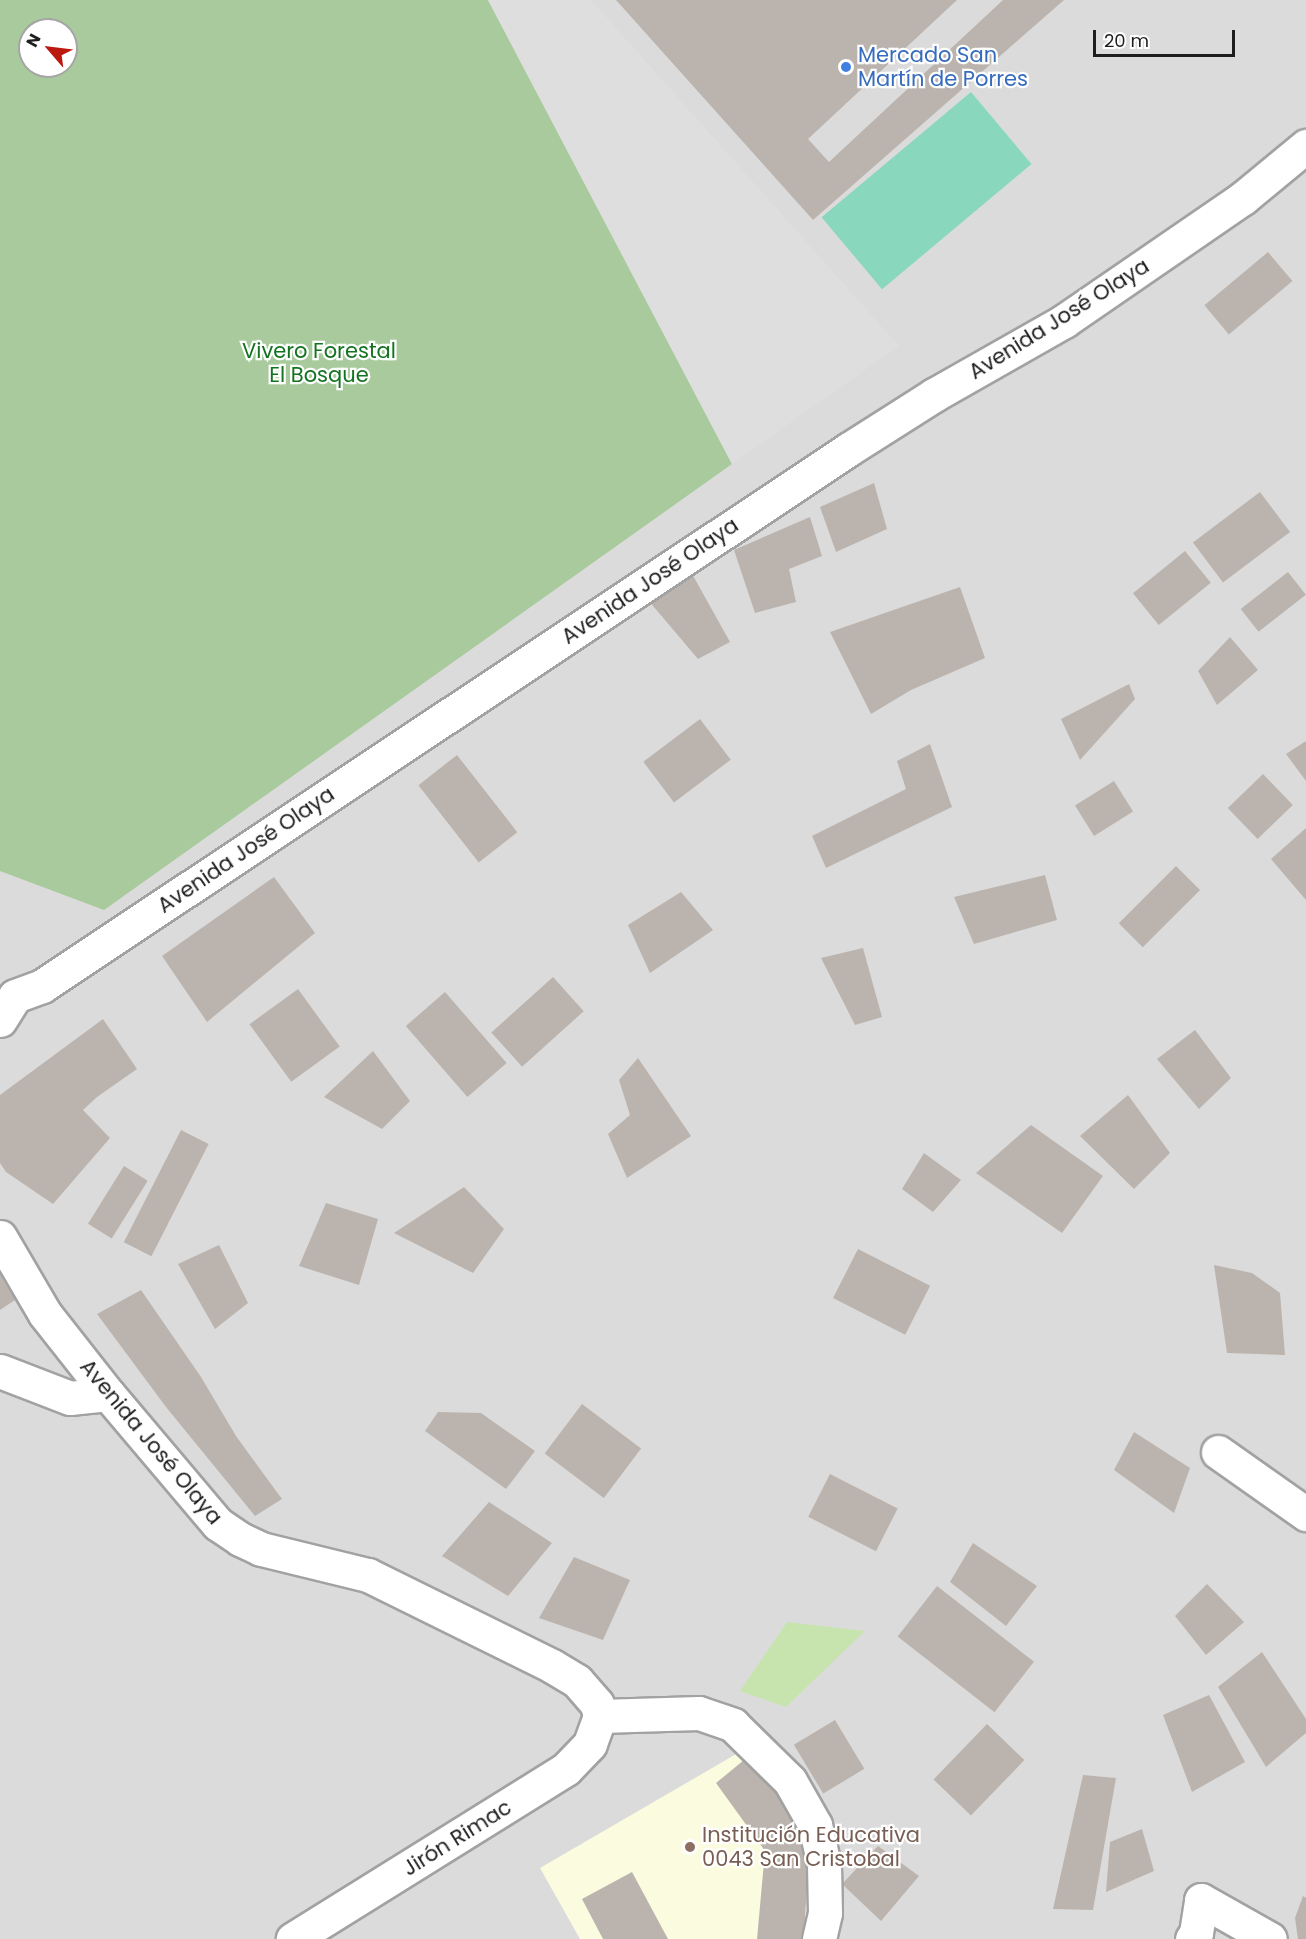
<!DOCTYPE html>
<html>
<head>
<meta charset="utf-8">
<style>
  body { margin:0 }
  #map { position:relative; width:1306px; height:1939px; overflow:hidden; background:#eeebe5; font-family:Poppins,sans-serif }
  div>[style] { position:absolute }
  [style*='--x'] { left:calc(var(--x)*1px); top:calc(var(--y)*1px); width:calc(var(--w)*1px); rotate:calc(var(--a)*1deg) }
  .residential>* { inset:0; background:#dcdbdb }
  .education>* { inset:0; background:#fbfcdf }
  .grass>* { inset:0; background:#c7e4af }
  .forest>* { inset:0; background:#a8ca9d }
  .pitch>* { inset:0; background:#89d7bc; transform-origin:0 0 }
  .parking>* { inset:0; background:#dedede }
  .building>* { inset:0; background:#bbb4ae; transform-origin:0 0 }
  .roads { filter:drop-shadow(2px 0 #a2a2a2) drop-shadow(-2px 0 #a2a2a2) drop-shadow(0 2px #a2a2a2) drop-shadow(0 -2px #a2a2a2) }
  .minor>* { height:33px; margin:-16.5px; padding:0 16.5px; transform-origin:16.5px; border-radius:16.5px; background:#fff }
  .dots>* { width:16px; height:16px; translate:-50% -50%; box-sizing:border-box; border:3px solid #fff; border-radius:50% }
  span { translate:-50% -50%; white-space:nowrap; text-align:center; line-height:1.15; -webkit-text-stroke:4.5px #fff; paint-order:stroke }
  .shop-label { font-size:21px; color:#366cbe }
  .left { translate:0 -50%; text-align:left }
  .street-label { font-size:21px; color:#1e1e1e }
  .park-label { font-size:21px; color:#147320 }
  .education-label { font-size:21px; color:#785e54 }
  .north { position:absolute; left:18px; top:18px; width:60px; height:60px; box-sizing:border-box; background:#fff; border:2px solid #a5a5a5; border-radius:50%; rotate:298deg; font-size:16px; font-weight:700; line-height:24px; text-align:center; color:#1e1e1e }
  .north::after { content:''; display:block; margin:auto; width:21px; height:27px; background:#bb1810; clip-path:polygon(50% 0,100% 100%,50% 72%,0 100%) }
  .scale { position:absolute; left:1093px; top:30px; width:142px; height:27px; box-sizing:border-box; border:3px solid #1e1e1e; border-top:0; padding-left:8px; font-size:18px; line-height:21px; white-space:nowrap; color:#1e1e1e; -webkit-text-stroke:4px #fff; paint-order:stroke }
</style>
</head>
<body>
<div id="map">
  <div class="residential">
    <div style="clip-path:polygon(evenodd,0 0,1306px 0,1306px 1939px,0 1939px,0 0,30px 30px,66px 30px,66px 66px,30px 66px,30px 30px)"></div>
  </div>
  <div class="education">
    <div style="clip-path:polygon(738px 1753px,784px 1797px,808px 1865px,805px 1939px,580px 1939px,540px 1868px)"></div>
  </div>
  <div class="grass">
    <div style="clip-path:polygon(787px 1622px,865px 1631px,786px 1707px,740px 1691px)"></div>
  </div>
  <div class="forest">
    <div style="clip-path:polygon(evenodd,0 0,488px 0,732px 464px,104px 910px,0 871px,0 0,30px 30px,66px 30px,66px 66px,30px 66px,30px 30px)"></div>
  </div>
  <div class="pitch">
    <div style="left:971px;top:92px;width:94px;height:195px;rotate:50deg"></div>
  </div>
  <div class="parking">
    <div style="clip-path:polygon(488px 0,591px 0,899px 346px,732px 464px)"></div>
  </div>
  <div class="building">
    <div style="clip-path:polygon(616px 0,957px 0,808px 139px,829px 162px,1003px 0,1064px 0,813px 220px)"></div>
    <div style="left:1268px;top:252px;width:38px;height:83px;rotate:50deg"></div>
    <div style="clip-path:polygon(874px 483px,887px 529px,836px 552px,820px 507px)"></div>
    <div style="left:1260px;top:492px;width:50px;height:84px;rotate:53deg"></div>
    <div style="clip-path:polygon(810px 517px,822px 556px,789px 569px,796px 602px,755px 613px,734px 550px)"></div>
    <div style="left:1185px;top:551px;width:41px;height:67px;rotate:51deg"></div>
    <div style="clip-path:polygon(691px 572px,730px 642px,698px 659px,648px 600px)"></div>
    <div style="left:1288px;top:572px;width:29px;height:60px;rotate:52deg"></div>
    <div style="clip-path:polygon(960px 587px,985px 658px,911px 690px,871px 714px,830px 632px)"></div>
    <div style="clip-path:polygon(1230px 637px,1258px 670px,1217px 705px,1198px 671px)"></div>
    <div style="clip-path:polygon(1129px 684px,1135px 699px,1080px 760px,1061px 719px)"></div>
    <div style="left:700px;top:719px;width:51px;height:71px;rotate:53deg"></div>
    <div style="clip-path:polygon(1306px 741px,1306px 781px,1286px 754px)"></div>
    <div style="clip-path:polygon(930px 744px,952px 807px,826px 868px,812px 836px,906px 789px,897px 761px)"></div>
    <div style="left:457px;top:755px;width:98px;height:49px;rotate:52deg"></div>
    <div style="left:1263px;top:774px;width:43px;height:49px;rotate:46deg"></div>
    <div style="left:1114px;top:781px;width:36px;height:46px;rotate:58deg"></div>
    <div style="clip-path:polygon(1306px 828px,1306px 900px,1271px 859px)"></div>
    <div style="left:1176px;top:866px;width:34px;height:81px;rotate:45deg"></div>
    <div style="clip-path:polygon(1045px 875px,1057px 920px,974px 944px,954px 897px)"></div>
    <div style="clip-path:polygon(274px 877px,315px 933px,207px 1022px,162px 956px)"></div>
    <div style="clip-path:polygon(681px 892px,713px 930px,650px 973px,628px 925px)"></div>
    <div style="clip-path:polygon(863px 948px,882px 1017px,855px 1025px,821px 958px)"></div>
    <div style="left:553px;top:977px;width:46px;height:83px;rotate:48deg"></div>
    <div style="left:298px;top:989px;width:71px;height:60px;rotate:54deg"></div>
    <div style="left:445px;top:992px;width:94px;height:52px;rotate:49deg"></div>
    <div style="clip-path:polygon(103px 1019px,137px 1069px,97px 1097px,83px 1110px,110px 1138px,53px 1204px,6px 1172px,0 1163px,0 1095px)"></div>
    <div style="clip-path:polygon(1195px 1030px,1231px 1078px,1199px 1109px,1157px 1059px)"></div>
    <div style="clip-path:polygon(373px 1051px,410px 1101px,382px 1129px,324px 1097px)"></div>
    <div style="clip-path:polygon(638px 1058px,691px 1136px,627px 1178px,608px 1134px,630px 1115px,619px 1080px)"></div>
    <div style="clip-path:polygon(1128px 1095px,1170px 1153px,1134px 1189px,1080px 1136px)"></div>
    <div style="clip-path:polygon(1031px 1125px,1103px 1176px,1062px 1233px,976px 1173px)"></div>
    <div style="left:181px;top:1130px;width:31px;height:126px;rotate:27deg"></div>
    <div style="clip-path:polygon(924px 1153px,961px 1180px,933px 1212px,902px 1189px)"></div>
    <div style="left:124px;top:1166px;width:28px;height:68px;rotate:32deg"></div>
    <div style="clip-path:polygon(464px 1187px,504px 1229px,473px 1273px,394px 1233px)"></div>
    <div style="clip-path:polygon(326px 1203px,378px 1219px,359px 1285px,299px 1266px)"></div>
    <div style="clip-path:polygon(219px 1245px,248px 1303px,215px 1329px,178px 1264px)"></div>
    <div style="left:858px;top:1249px;width:81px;height:55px;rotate:27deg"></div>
    <div style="clip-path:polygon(1214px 1265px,1252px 1273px,1280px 1293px,1285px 1355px,1227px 1353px)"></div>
    <div style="clip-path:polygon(0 1275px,15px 1300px,0 1310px)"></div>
    <div style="clip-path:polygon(141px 1290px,201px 1377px,236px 1436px,282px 1499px,255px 1516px,166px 1407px,97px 1314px)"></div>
    <div style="left:582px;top:1404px;width:74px;height:62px;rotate:37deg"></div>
    <div style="clip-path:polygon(438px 1412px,481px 1413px,535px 1451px,506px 1489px,425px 1431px)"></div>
    <div style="clip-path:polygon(1134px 1432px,1190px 1468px,1174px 1513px,1114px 1470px)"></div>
    <div style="left:830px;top:1474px;width:76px;height:48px;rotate:27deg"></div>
    <div style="clip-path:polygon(489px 1502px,552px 1543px,508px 1596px,442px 1556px)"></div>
    <div style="clip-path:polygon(973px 1543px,1037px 1586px,1006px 1626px,950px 1582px)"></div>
    <div style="clip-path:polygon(574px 1557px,630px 1580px,603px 1640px,539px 1618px)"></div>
    <div style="clip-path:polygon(1207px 1584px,1244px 1622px,1206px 1655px,1175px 1616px)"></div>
    <div style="left:937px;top:1586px;width:123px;height:64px;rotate:38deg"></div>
    <div style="clip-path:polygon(1262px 1652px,1306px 1719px,1306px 1733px,1266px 1767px,1218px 1687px)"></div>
    <div style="clip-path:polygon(1209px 1695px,1245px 1762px,1192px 1792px,1163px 1715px)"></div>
    <div style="left:835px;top:1720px;width:57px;height:48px;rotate:59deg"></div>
    <div style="left:987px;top:1724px;width:52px;height:77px;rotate:44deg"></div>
    <div style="clip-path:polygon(744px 1760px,784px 1797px,801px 1830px,808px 1865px,804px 1939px,757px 1939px,765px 1851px,716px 1783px)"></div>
    <div style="clip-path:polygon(1083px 1775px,1116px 1778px,1093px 1910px,1053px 1909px)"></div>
    <div style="clip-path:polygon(1142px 1829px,1154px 1871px,1106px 1892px,1110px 1842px)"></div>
    <div style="clip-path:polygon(878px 1846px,919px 1876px,881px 1921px,842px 1884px)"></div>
    <div style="clip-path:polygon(632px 1872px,668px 1939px,603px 1939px,582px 1899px)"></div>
    <div style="clip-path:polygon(1303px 1896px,1306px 1898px,1306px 1939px,1298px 1939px,1295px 1918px)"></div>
  </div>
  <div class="roads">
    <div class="minor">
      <div style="--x:0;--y:1020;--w:28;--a:-58"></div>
      <div style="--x:15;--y:996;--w:29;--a:-20"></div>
      <div style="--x:42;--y:986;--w:969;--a:-33.64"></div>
      <div style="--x:849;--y:449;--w:101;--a:-32.4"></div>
      <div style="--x:934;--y:395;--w:150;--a:-29.6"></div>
      <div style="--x:1064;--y:321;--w:217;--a:-34.5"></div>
      <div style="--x:1243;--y:198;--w:82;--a:-39.5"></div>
      <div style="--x:0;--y:1237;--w:89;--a:59.7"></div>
      <div style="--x:45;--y:1314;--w:102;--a:51.8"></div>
      <div style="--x:108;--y:1394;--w:170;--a:49.8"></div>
      <div style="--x:218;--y:1524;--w:27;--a:34"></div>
      <div style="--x:240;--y:1539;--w:23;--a:25"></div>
      <div style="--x:261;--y:1549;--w:110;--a:13.7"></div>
      <div style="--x:368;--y:1575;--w:205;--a:26.3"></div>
      <div style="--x:552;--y:1666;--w:29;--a:31"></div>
      <div style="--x:577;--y:1681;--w:30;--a:49"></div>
      <div style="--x:597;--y:1704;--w:12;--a:76"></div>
      <div style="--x:600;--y:1716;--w:30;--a:110"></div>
      <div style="--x:590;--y:1744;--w:35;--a:134"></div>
      <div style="--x:566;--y:1769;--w:322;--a:148.1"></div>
      <div style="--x:0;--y:1371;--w:75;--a:21.1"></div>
      <div style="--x:70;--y:1398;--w:38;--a:-6"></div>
      <div style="--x:1218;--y:1452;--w:108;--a:35.2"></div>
      <div style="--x:600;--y:1716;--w:99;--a:-1.7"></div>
      <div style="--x:699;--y:1713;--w:36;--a:19"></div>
      <div style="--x:733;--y:1725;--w:80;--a:44.5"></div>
      <div style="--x:790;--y:1781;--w:51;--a:60.4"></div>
      <div style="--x:815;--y:1825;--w:41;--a:77.3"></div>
      <div style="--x:824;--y:1865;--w:48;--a:88.8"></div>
      <div style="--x:825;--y:1913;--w:27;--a:103"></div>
      <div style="--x:1192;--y:1939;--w:7;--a:-56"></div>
      <div style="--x:1196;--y:1933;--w:33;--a:-81"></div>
      <div style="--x:1201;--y:1900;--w:79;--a:29.5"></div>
    </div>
  </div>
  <div class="dots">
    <div style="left:846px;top:67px;background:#3f7fe0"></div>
    <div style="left:690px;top:1847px;background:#8d6e63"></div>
  </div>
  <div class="shop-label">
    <span class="left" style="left:858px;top:67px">Mercado San<br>Martín de Porres</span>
  </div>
  <div class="street-label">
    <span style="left:1059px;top:319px;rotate:-32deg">Avenida José Olaya</span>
    <span style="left:650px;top:581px;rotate:-34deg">Avenida José Olaya</span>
    <span style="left:246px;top:850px;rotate:-34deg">Avenida José Olaya</span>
    <span style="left:151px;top:1442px;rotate:50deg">Avenida José Olaya</span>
    <span style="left:457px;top:1838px;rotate:-32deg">Jirón Rimac</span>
  </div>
  <div class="park-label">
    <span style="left:319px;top:363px">Vivero Forestal<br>El Bosque</span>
  </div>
  <div class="education-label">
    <span class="left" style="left:702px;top:1847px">Institución Educativa<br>0043 San Cristobal</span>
  </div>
  <div class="north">N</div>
  <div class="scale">20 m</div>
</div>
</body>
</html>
